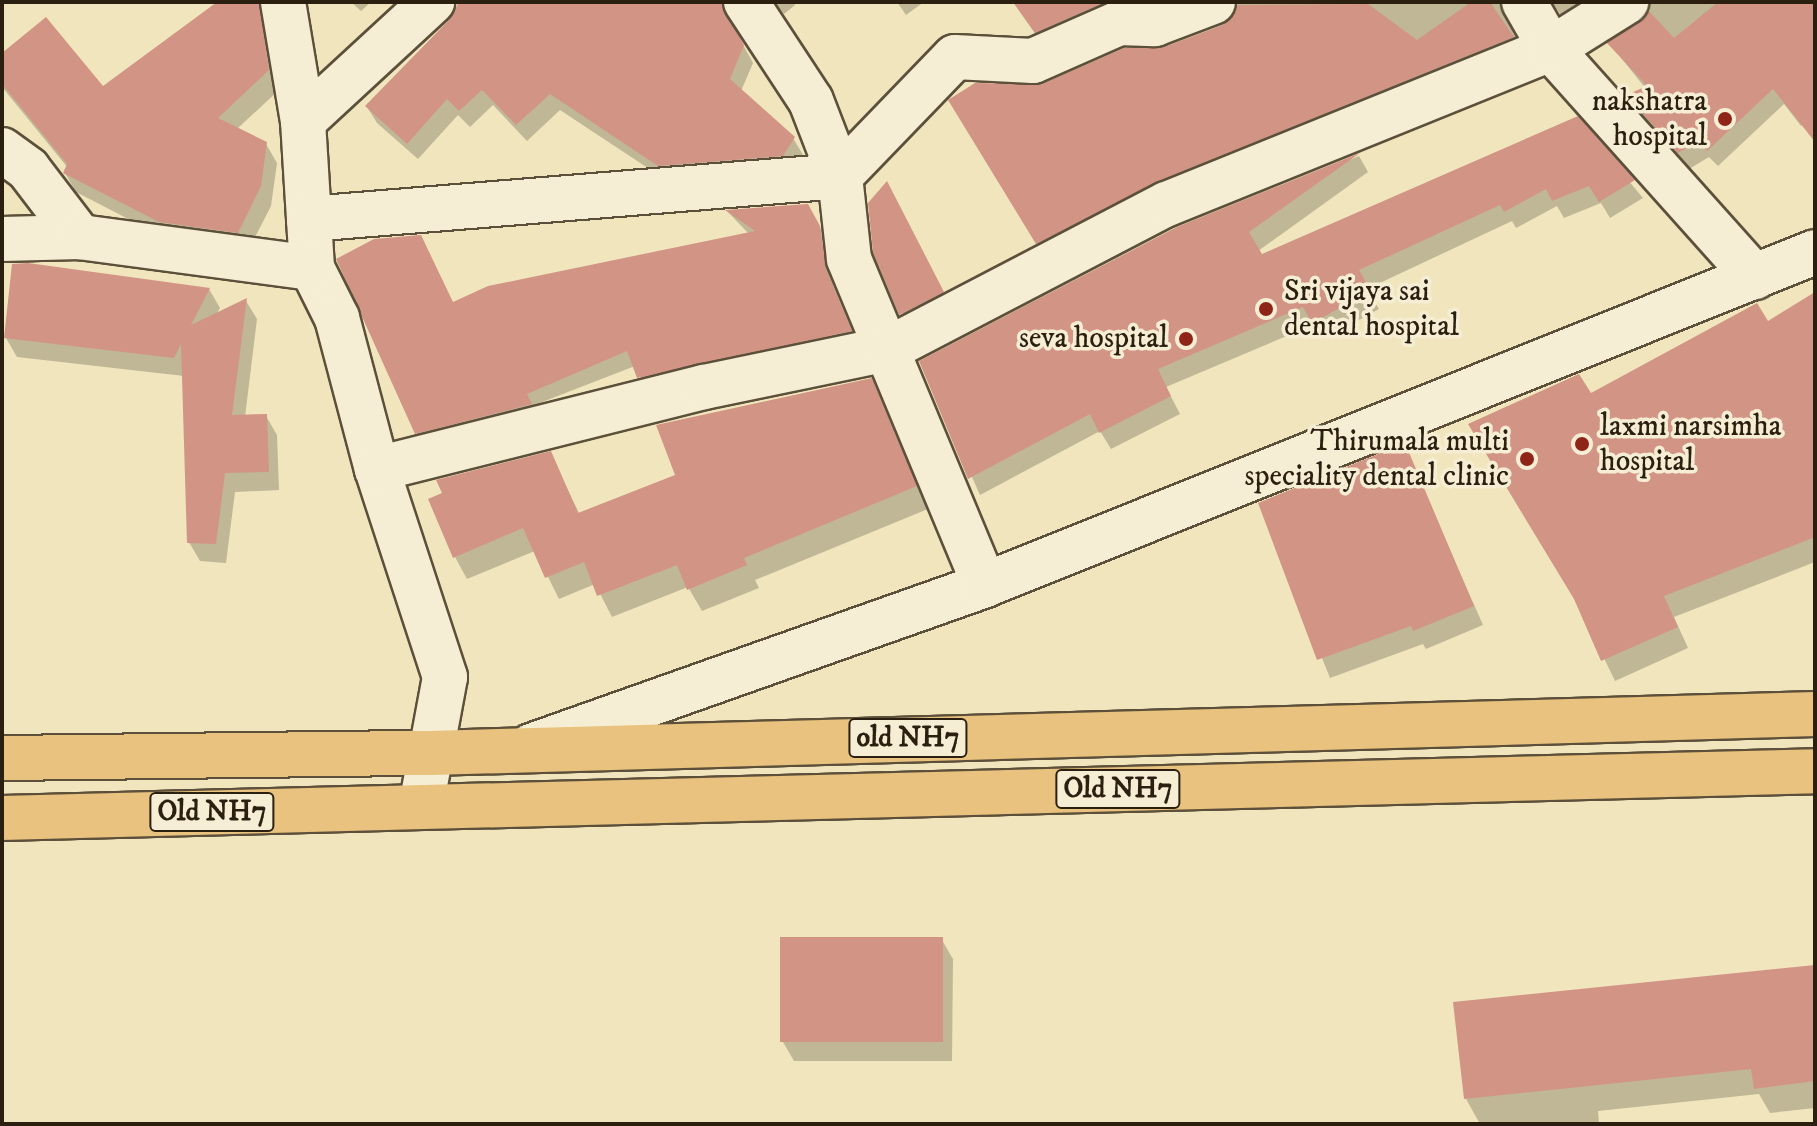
<!DOCTYPE html>
<html>
<head>
<meta charset="utf-8">
<style>
  body { margin:0 }
  #map { position:relative; width:1817px; height:1126px; overflow:hidden; background:#f1e5bd; font-family:"IM FELL DW Pica",serif }
  div>[style] { position:absolute }
  [style*='--x'] { left:calc(var(--x)*1px); top:calc(var(--y)*1px); width:calc(var(--w)*1px); rotate:calc(var(--a)*1deg) }
  .shadow>* { inset:0; background:#0003 }
  .building>* { inset:0; background:#d29485; transform-origin:0 0 }
  .roads { filter:drop-shadow(2px 0 #5c503b) drop-shadow(-2px 0 #5c503b) drop-shadow(0 2px #5c503b) drop-shadow(0 -2px #5c503b) }
  .minor>* { height:44px; margin:-22px; padding:0 22px; transform-origin:22px; border-radius:22px; background:#f6eed4 }
  .secondary>* { height:44px; margin:-22px; padding:0 22px; transform-origin:22px; border-radius:22px; background:#f6eed4 }
  .primary>* { height:44px; margin:-22px; padding:0 22px; transform-origin:22px; border-radius:22px; background:#e8c27e }
  .dots>* { width:22px; height:22px; translate:-50% -50%; box-sizing:border-box; border:4px solid #f6eed4; border-radius:50% }
  span { translate:-50% -50%; white-space:nowrap; text-align:center; line-height:1.15; -webkit-text-stroke:7px #f6eed4; paint-order:stroke }
  .shield-label span { padding:2px 6px; background:#f6eed4; border:2px solid; border-radius:6px; -webkit-text-stroke-width:0 }
  .shield-label { font-size:28px; color:#2b1f10; font-weight:700 }
  .poi-label { font-size:30px; color:#2b1f10 }
  .right { translate:-100% -50%; text-align:right }
  .left { translate:0 -50%; text-align:left }
  .frame { position:absolute; inset:0; border:4px solid #2b1f10; pointer-events:none }
</style>
</head>
<body>
<div id="map">
  <div class="shadow">
    <div style="clip-path:polygon(220px 2px,266px 2px,279px 90px,237px 129px,266px 144px,277px 163px,271px 206px,248px 251px,171px 241px,76px 192px,65px 173px,68px 168px,2px 87px,2px 55px,103px 89px)"></div>
    <div style="clip-path:polygon(351px 2px,371px 2px,361px 11px)"></div>
    <div style="clip-path:polygon(476px 2px,741px 2px,733px 7px,730px 21px,753px 63px,741px 91px,793px 138px,803px 155px,792px 172px,669px 182px,560px 110px,527px 141px,493px 105px,470px 127px,458px 115px,418px 159px,377px 123px,367px 107px)"></div>
    <div style="clip-path:polygon(774px 2px,794px 2px,795px 5px,784px 14px)"></div>
    <div style="clip-path:polygon(897px 2px,924px 2px,906px 15px)"></div>
    <div style="clip-path:polygon(1013px 2px,1196px 2px,1046px 49px)"></div>
    <div style="clip-path:polygon(1236px 2px,1518px 2px,1507px 19px,1523px 54px,1048px 259px,961px 117px,1164px 49px,1234px 20px)"></div>
    <div style="clip-path:polygon(1552px 2px,1618px 2px,1569px 27px)"></div>
    <div style="clip-path:polygon(1649px 2px,1815px 2px,1815px 115px,1801px 126px,1784px 104px,1718px 166px,1709px 157px,1689px 169px,1638px 112px,1629px 96px,1646px 89px,1610px 44px,1650px 15px)"></div>
    <div style="clip-path:polygon(1577px 119px,1643px 198px,1610px 218px,1601px 203px,1564px 218px,1557px 206px,1516px 228px,1512px 221px,1367px 289px,1379px 309px,1324px 339px,1315px 324px,1166px 387px,1180px 414px,1111px 449px,1100px 431px,980px 495px,921px 362px,1178px 229px,1359px 156px,1368px 172px,1258px 251px,1261px 257px)"></div>
    <div style="clip-path:polygon(892px 193px,948px 302px,907px 323px,875px 252px)"></div>
    <div style="clip-path:polygon(807px 206px,828px 242px,833px 285px,858px 345px,648px 392px,635px 366px,426px 447px,417px 433px,453px 304px,749px 234px,728px 212px)"></div>
    <div style="clip-path:polygon(209px 289px,220px 308px,216px 315px,246px 301px,257px 319px,245px 417px,266px 416px,277px 435px,279px 490px,235px 492px,226px 563px,200px 561px,189px 542px,184px 376px,17px 357px,6px 338px)"></div>
    <div style="clip-path:polygon(1815px 294px,1815px 562px,1674px 617px,1688px 648px,1615px 681px,1577px 602px,1590px 396px,1767px 324px)"></div>
    <div style="clip-path:polygon(871px 380px,928px 509px,755px 580px,759px 588px,702px 611px,688px 587px,612px 617px,595px 584px,559px 599px,535px 551px,467px 579px,455px 557px,550px 453px,580px 515px,678px 476px)"></div>
    <div style="clip-path:polygon(1404px 446px,1483px 625px,1426px 649px,1423px 644px,1330px 678px,1260px 504px)"></div>
    <div style="clip-path:polygon(942px 940px,953px 959px,952px 1061px,794px 1061px,783px 1042px)"></div>
    <div style="clip-path:polygon(1815px 967px,1815px 1108px,1770px 1113px,1759px 1094px,1598px 1111px,1599px 1124px,1480px 1124px,1466px 1099px)"></div>
  </div>
  <div class="building">
    <div style="clip-path:polygon(217px 2px,259px 2px,269px 70px,218px 118px,267px 142px,261px 186px,238px 233px,159px 222px,63px 173px,67px 164px,2px 84px,2px 53px,46px 17px,103px 86px)"></div>
    <div style="clip-path:polygon(459px 2px,721px 2px,744px 45px,730px 79px,795px 137px,783px 156px,658px 166px,550px 94px,516px 125px,482px 90px,459px 111px,447px 99px,407px 144px,365px 106px,449px 20px)"></div>
    <div style="clip-path:polygon(1013px 2px,1105px 2px,1035px 33px)"></div>
    <div style="clip-path:polygon(1471px 2px,1490px 2px,1514px 37px,1158px 181px,1036px 244px,948px 100px,975px 83px,1042px 84px,1124px 48px,1164px 47px,1223px 25px,1238px 5px,1368px 4px,1417px 40px)"></div>
    <div style="clip-path:polygon(1718px 2px,1815px 2px,1815px 142px,1773px 89px,1707px 151px,1698px 141px,1678px 153px,1626px 95px,1647px 86px,1607px 43px,1649px 11px,1674px 38px)"></div>
    <div style="clip-path:polygon(1578px 116px,1635px 180px,1599px 202px,1589px 186px,1552px 201px,1546px 189px,1504px 212px,1500px 205px,1359px 270px,1371px 291px,1312px 323px,1303px 307px,1158px 369px,1171px 396px,1099px 433px,1090px 414px,968px 479px,919px 361px,1177px 227px,1360px 153px,1249px 232px,1262px 254px)"></div>
    <div style="clip-path:polygon(887px 181px,944px 292px,899px 315px,873px 253px,868px 203px)"></div>
    <div style="clip-path:polygon(808px 204px,820px 226px,826px 269px,852px 331px,637px 378px,627px 351px,527px 394px,532px 404px,415px 434px,336px 259px,374px 239px,421px 235px,453px 302px,488px 286px,755px 231px,725px 210px)"></div>
    <div style="clip-path:polygon(28px 263px,210px 288px,191px 325px,247px 298px,232px 415px,267px 414px,269px 472px,225px 473px,216px 544px,187px 543px,181px 344px,174px 358px,4px 338px,12px 264px)"></div>
    <div style="clip-path:polygon(1815px 292px,1815px 537px,1664px 596px,1678px 627px,1601px 661px,1574px 599px,1468px 424px,1579px 374px,1591px 393px,1757px 303px,1768px 321px)"></div>
    <div style="clip-path:polygon(872px 378px,917px 486px,744px 558px,747px 565px,687px 590px,677px 565px,597px 596px,584px 562px,545px 578px,523px 528px,453px 558px,428px 499px,442px 493px,436px 480px,551px 451px,578px 513px,675px 475px,656px 425px)"></div>
    <div style="clip-path:polygon(1405px 443px,1474px 606px,1413px 631px,1411px 626px,1317px 660px,1258px 503px)"></div>
    <div style="left:780px;top:937px;width:163px;height:105px"></div>
    <div style="clip-path:polygon(1815px 965px,1815px 1081px,1754px 1089px,1751px 1069px,1464px 1099px,1453px 1002px)"></div>
  </div>
  <div class="roads">
    <div class="minor">
      <div style="--x:283;--y:2;--w:121;--a:80.5"></div>
      <div style="--x:303;--y:121;--w:147;--a:86.5"></div>
      <div style="--x:312;--y:268;--w:56;--a:63.4"></div>
      <div style="--x:337;--y:318;--w:156;--a:75.2"></div>
      <div style="--x:377;--y:469;--w:219;--a:71.9"></div>
      <div style="--x:445;--y:677;--w:132;--a:100.5"></div>
      <div style="--x:746;--y:2;--w:118;--a:56.7"></div>
      <div style="--x:811;--y:101;--w:80;--a:68.9"></div>
      <div style="--x:840;--y:176;--w:83;--a:83.8"></div>
      <div style="--x:849;--y:259;--w:353;--a:67.4"></div>
      <div style="--x:1524;--y:2;--w:54;--a:60.1"></div>
      <div style="--x:1551;--y:49;--w:306;--a:48.2"></div>
      <div style="--x:303;--y:121;--w:176;--a:-42.7"></div>
      <div style="--x:2;--y:150;--w:32;--a:36"></div>
      <div style="--x:28;--y:169;--w:86;--a:52.6"></div>
      <div style="--x:309;--y:219;--w:533;--a:-4.63"></div>
      <div style="--x:840;--y:176;--w:165;--a:-46"></div>
      <div style="--x:955;--y:57;--w:78;--a:2.9"></div>
      <div style="--x:1033;--y:61;--w:94;--a:-23.8"></div>
      <div style="--x:1119;--y:23;--w:36;--a:2"></div>
      <div style="--x:1155;--y:24;--w:62;--a:-20.8"></div>
      <div style="--x:2;--y:239;--w:78;--a:-1.5"></div>
      <div style="--x:80;--y:237;--w:234;--a:7.6"></div>
      <div style="--x:377;--y:469;--w:337;--a:-14.1"></div>
      <div style="--x:704;--y:387;--w:188;--a:-11.7"></div>
      <div style="--x:888;--y:349;--w:314;--a:-27.5"></div>
      <div style="--x:1167;--y:204;--w:414;--a:-22"></div>
      <div style="--x:1551;--y:49;--w:89;--a:-32.1"></div>
    </div>
    <div class="secondary">
      <div style="--x:531;--y:746;--w:482;--a:-19.5"></div>
      <div style="--x:985;--y:585;--w:894;--a:-21.86"></div>
    </div>
    <div class="primary">
      <div style="--x:2;--y:758;--w:429;--a:-0.7"></div>
      <div style="--x:431;--y:753;--w:1385;--a:-1.61"></div>
      <div style="--x:2;--y:818;--w:1814;--a:-1.48"></div>
    </div>
  </div>
  <div class="dots">
    <div style="left:1725px;top:119px;background:#8f2418"></div>
    <div style="left:1266px;top:309px;background:#8f2418"></div>
    <div style="left:1186px;top:339px;background:#8f2418"></div>
    <div style="left:1582px;top:444px;background:#8f2418"></div>
    <div style="left:1527px;top:459px;background:#8f2418"></div>
  </div>
  <div class="shield-label">
    <span style="left:908px;top:738px">old NH7</span>
    <span style="left:1118px;top:789px">Old NH7</span>
    <span style="left:212px;top:812px">Old NH7</span>
  </div>
  <div class="poi-label">
    <span class="right" style="left:1707px;top:119px">nakshatra<br>hospital</span>
    <span class="left" style="left:1284px;top:309px">Sri vijaya sai<br>dental hospital</span>
    <span class="right" style="left:1168px;top:339px">seva hospital</span>
    <span class="left" style="left:1600px;top:444px">laxmi narsimha<br>hospital</span>
    <span class="right" style="left:1509px;top:459px">Thirumala multi<br>speciality dental clinic</span>
  </div>
  <div class="frame"></div>
</div>
</body>
</html>
